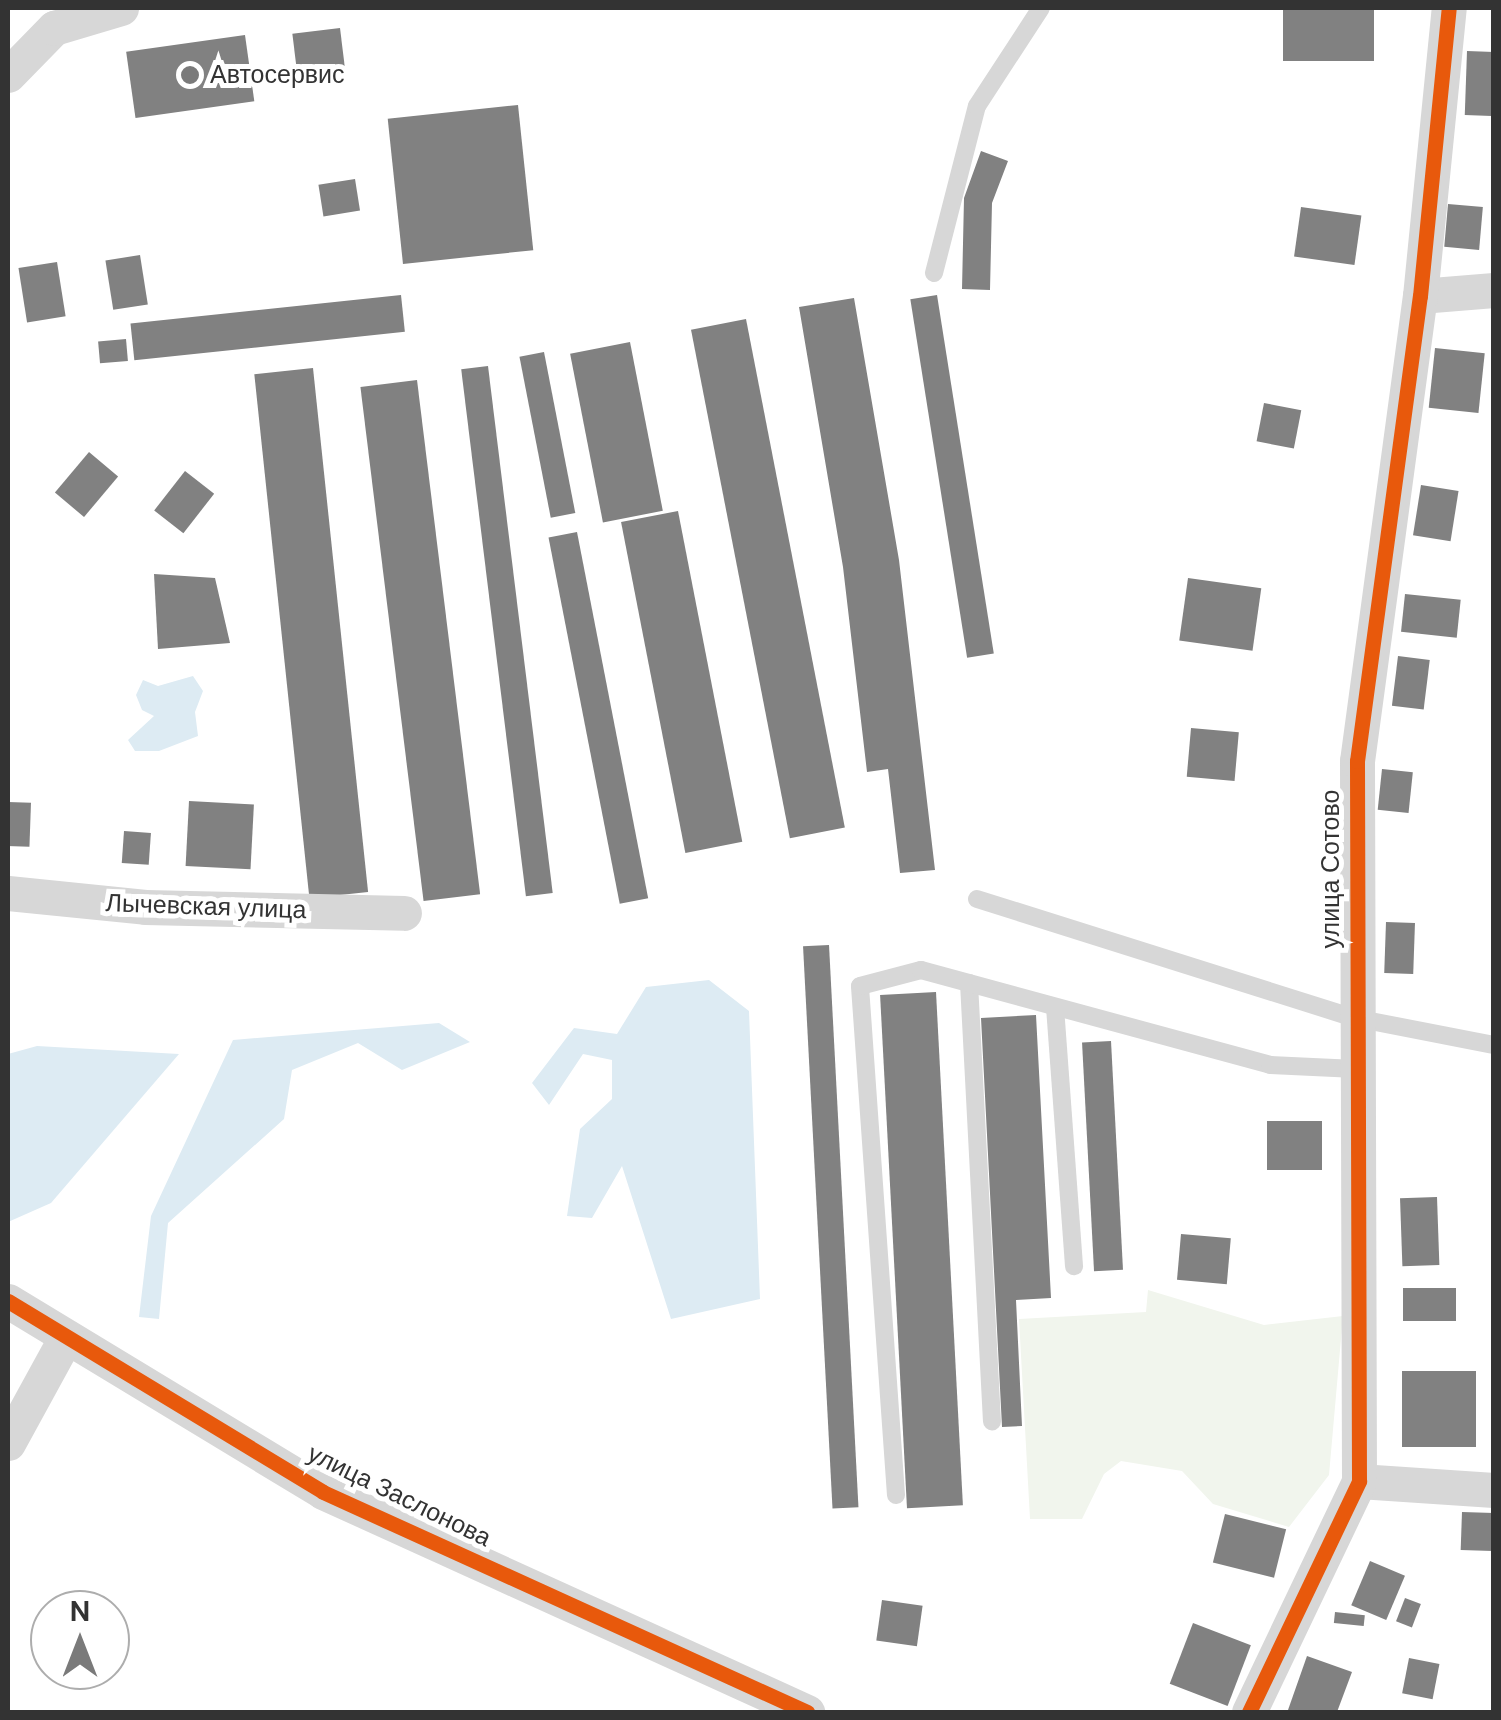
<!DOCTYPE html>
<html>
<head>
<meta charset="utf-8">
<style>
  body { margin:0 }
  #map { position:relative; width:1501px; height:1720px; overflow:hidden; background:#fff; font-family:"DM Sans",sans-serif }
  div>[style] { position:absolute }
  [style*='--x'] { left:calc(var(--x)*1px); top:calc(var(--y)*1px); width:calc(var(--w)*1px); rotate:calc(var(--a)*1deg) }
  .green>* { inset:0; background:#f1f5ed }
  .water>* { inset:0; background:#ddebf3 }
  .building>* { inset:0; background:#818181; transform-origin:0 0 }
  .service>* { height:18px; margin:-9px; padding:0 9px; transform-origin:9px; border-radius:9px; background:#d7d7d7 }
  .minor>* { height:35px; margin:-17.5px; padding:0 17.5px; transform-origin:17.5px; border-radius:17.5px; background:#d7d7d7 }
  .cycleway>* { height:15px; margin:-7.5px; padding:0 7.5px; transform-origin:7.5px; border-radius:7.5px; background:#e8590c }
  .dots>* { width:28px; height:28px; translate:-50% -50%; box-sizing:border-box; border:5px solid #fff; border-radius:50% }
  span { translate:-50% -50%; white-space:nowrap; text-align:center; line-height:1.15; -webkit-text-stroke:10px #fff; paint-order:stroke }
  .poi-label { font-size:25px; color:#333 }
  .left { translate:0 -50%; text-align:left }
  .street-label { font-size:25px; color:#333 }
  .frame { position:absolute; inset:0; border:10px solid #333; pointer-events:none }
  .north { position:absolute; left:30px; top:1590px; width:100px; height:100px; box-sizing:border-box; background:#fff; border:2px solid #adadad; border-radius:50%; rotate:0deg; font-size:28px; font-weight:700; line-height:40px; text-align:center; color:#333 }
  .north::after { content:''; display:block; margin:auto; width:35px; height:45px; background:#7a7a7a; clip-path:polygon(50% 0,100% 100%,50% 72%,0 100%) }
</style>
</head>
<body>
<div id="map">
  <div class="green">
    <div style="clip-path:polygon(1148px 1290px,1264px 1325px,1343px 1316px,1329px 1475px,1289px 1527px,1213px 1504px,1182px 1471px,1121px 1461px,1104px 1474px,1082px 1519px,1030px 1519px,1019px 1319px,1146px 1312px)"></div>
  </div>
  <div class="water">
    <div style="clip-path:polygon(193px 676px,203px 691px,195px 712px,198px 736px,159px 751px,135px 751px,128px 740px,154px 716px,142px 710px,136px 695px,143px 680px,158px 686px)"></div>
    <div style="clip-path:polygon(709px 980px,749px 1011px,760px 1299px,671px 1319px,622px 1166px,592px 1218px,567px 1216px,580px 1129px,612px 1099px,612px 1060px,583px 1054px,549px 1105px,532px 1083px,574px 1028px,617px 1034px,646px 987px)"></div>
    <div style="clip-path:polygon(439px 1023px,470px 1042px,402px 1070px,358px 1043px,292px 1070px,284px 1119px,168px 1223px,159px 1319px,139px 1317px,151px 1216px,233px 1040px)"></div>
    <div style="clip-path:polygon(37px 1046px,179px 1054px,51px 1203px,8px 1222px,8px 1054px)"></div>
  </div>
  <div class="building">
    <div style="left:1283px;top:8px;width:91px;height:53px"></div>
    <div style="left:340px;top:28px;width:41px;height:48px;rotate:83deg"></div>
    <div style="left:245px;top:35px;width:67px;height:120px;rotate:82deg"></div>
    <div style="left:1467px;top:51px;width:27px;height:64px;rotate:2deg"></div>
    <div style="left:518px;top:105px;width:146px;height:131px;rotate:84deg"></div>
    <div style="clip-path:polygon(981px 151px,1008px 161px,992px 203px,990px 290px,962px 289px,964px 198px)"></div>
    <div style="left:355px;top:179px;width:32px;height:37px;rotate:81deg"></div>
    <div style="left:1448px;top:204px;width:35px;height:43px;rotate:5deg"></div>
    <div style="left:1301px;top:207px;width:61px;height:50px;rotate:8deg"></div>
    <div style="left:140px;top:255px;width:50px;height:35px;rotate:81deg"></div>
    <div style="left:57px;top:262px;width:55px;height:39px;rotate:81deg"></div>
    <div style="left:401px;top:295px;width:37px;height:272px;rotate:84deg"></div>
    <div style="left:937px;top:295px;width:363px;height:27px;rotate:81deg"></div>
    <div style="clip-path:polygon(854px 298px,899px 560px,935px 870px,900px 873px,888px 769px,867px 772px,843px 567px,799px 307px)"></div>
    <div style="left:746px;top:319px;width:518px;height:56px;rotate:79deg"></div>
    <div style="left:126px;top:339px;width:22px;height:28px;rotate:85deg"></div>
    <div style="left:630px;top:342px;width:172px;height:61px;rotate:79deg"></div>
    <div style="left:1435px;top:348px;width:50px;height:60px;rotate:6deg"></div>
    <div style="left:544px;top:352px;width:164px;height:25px;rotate:79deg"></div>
    <div style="left:488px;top:366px;width:531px;height:27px;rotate:83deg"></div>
    <div style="left:313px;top:368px;width:527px;height:59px;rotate:84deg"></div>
    <div style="left:417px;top:380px;width:518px;height:57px;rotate:83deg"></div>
    <div style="left:1264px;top:403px;width:38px;height:39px;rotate:11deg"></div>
    <div style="left:89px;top:452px;width:38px;height:53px;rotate:40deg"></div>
    <div style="left:185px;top:471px;width:37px;height:50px;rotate:38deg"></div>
    <div style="left:1421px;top:485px;width:38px;height:51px;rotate:9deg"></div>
    <div style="left:678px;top:511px;width:337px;height:58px;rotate:79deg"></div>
    <div style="left:577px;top:532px;width:373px;height:29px;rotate:79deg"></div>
    <div style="clip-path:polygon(154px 574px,215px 578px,230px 643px,158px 649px)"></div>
    <div style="left:1188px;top:578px;width:74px;height:63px;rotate:8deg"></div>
    <div style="left:1405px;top:594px;width:56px;height:38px;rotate:6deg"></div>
    <div style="left:1398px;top:656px;width:32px;height:50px;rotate:7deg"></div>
    <div style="left:1191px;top:728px;width:48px;height:49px;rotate:5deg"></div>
    <div style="left:1382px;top:769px;width:31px;height:41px;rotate:6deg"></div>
    <div style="left:189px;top:801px;width:65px;height:65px;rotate:3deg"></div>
    <div style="left:8px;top:802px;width:23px;height:44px;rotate:2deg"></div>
    <div style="left:124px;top:831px;width:27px;height:32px;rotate:4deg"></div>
    <div style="left:1386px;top:922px;width:29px;height:51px;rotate:2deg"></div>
    <div style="left:829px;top:945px;width:563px;height:26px;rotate:87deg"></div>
    <div style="left:936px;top:992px;width:514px;height:56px;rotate:87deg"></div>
    <div style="clip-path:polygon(1036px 1015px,1051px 1298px,1016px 1300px,1022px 1426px,1002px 1427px,981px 1018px)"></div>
    <div style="left:1111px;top:1041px;width:229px;height:29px;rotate:87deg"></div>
    <div style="left:1322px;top:1121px;width:49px;height:55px;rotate:90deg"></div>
    <div style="left:1437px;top:1197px;width:68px;height:37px;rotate:88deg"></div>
    <div style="left:1181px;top:1234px;width:50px;height:46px;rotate:5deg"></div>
    <div style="left:1456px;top:1288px;width:33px;height:53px;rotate:90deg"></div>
    <div style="left:1402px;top:1371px;width:74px;height:76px"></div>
    <div style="left:1462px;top:1512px;width:32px;height:38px;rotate:2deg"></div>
    <div style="left:1225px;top:1514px;width:63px;height:50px;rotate:14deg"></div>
    <div style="left:1370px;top:1561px;width:38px;height:48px;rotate:23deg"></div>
    <div style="left:1405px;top:1598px;width:17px;height:25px;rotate:21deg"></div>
    <div style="left:882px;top:1600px;width:41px;height:41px;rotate:8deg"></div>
    <div style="left:1335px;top:1612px;width:30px;height:11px;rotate:6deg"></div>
    <div style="left:1193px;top:1623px;width:62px;height:65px;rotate:21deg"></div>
    <div style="clip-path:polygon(1307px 1656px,1352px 1672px,1337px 1712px,1288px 1710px)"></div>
    <div style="left:1409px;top:1658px;width:31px;height:36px;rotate:11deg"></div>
  </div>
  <div class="service">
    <div style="--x:934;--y:273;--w:172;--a:-75.6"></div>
    <div style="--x:977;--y:106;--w:117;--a:-56.9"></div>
    <div style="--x:977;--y:899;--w:396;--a:17.5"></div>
    <div style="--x:1355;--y:1018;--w:142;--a:11"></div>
    <div style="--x:969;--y:983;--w:439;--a:87"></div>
    <div style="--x:1055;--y:1007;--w:260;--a:85.8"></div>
    <div style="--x:896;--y:1495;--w:510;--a:-94.05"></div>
    <div style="--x:860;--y:986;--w:63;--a:-14.7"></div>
    <div style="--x:921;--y:970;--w:362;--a:15.2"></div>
    <div style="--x:1270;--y:1065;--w:86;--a:2.7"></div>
  </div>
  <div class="minor">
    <div style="--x:8;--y:75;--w:66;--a:-45.6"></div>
    <div style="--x:54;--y:28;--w:70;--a:-16.6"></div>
    <div style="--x:1420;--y:296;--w:74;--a:-4.6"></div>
    <div style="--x:8;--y:893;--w:138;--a:5.8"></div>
    <div style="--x:145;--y:907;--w:259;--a:1.3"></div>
    <div style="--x:8;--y:1301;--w:368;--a:31.2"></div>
    <div style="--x:323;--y:1492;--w:532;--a:24.44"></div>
    <div style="--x:8;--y:1443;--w:121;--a:-61.3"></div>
    <div style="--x:1359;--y:1481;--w:135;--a:3.8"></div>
    <div style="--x:1249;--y:1712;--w:256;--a:-64.5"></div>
    <div style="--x:1359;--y:1481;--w:720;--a:-90.16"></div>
    <div style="--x:1357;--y:761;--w:469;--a:-82.3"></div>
    <div style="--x:1420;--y:296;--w:289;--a:-84.3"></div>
  </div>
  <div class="cycleway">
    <div style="--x:8;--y:1301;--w:368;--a:31.2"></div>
    <div style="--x:323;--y:1492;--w:532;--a:24.44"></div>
    <div style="--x:1249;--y:1712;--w:256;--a:-64.5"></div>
    <div style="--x:1359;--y:1481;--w:720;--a:-90.16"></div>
    <div style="--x:1357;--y:761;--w:469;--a:-82.3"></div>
    <div style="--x:1420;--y:296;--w:289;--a:-84.3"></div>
  </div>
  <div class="dots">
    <div style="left:190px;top:75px;background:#7a7a7a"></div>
  </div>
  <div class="poi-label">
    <span class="left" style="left:210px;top:75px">Автосервис</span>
  </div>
  <div class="street-label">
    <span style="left:1331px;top:869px;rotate:-90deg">улица Сотово</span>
    <span style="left:206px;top:907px;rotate:2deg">Лычевская улица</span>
    <span style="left:399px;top:1496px;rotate:26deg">улица Заслонова</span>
  </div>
  <div class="frame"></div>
  <div class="north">N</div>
</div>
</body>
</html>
